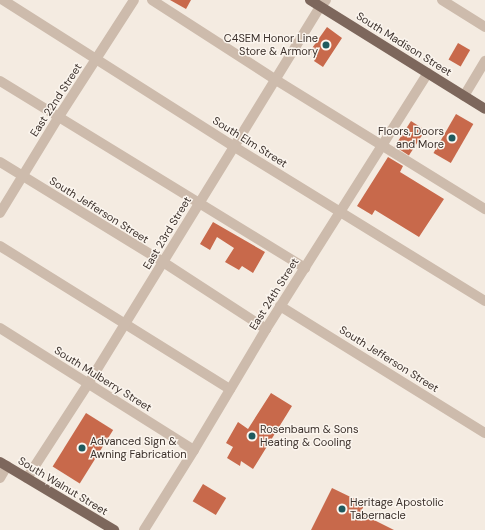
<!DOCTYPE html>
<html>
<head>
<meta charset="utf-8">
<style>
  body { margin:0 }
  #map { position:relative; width:485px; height:530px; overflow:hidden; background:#f4ebe1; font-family:"DM Sans",sans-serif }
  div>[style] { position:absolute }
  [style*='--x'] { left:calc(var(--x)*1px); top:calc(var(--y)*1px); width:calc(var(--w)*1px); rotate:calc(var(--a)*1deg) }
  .building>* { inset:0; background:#c8694b; transform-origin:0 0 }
  .minor>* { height:10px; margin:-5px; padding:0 5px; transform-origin:5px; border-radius:5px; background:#cdbbac }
  .major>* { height:10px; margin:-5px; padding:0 5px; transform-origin:5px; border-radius:5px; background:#7d675c }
  .dots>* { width:11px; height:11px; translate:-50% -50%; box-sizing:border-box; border:2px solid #fbf5ee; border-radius:50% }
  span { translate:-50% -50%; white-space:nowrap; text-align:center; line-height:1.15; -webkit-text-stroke:3px #fbf5ee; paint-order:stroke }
  .poi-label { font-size:11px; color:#3b302b }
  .right { translate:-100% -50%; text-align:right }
  .left { translate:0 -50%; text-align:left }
  .street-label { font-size:11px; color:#3b302b }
</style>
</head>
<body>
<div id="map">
  <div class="building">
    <div style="clip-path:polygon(170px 0,191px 0,186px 9px)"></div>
    <div style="clip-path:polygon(327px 27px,342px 38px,323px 67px,314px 61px,317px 56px,310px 51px)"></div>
    <div style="left:458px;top:43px;width:14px;height:19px;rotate:30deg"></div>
    <div style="left:456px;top:114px;width:20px;height:45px;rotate:30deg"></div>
    <div style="left:411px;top:121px;width:17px;height:30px;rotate:33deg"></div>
    <div style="clip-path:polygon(388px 157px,403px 166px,400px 172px,444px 199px,419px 237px,375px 210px,372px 215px,357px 206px)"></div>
    <div style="clip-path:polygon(213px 222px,265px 252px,253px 273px,242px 266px,239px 270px,225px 262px,234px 248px,217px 237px,210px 250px,200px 244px)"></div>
    <div style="clip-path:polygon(271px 393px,292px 406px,253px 469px,241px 461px,240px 466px,227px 458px,233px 447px,226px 443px,238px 422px,248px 429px)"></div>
    <div style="left:86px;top:413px;width:32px;height:63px;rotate:32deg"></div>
    <div style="left:203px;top:484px;width:27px;height:20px;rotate:31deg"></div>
    <div style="clip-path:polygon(332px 488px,365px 504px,360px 513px,394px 530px,311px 530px)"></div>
  </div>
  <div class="minor">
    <div style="--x:3;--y:0;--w:272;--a:32.4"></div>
    <div style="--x:233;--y:146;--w:296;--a:31.6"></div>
    <div style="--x:152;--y:0;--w:148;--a:32.8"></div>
    <div style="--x:276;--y:80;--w:246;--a:31.7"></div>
    <div style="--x:442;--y:0;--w:51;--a:32.1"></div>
    <div style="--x:0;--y:81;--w:358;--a:31.5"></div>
    <div style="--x:464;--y:96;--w:41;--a:-59"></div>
    <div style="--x:0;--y:162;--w:191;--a:31.5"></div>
    <div style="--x:163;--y:262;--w:123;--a:33"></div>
    <div style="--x:0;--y:213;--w:111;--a:-58.6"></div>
    <div style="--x:58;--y:118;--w:140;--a:-57.2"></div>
    <div style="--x:0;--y:246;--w:271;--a:31.9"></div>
    <div style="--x:280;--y:306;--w:241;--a:31.8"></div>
    <div style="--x:0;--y:328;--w:229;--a:32.2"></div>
    <div style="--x:0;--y:478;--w:14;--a:-60"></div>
    <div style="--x:27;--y:478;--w:112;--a:-57"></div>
    <div style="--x:88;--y:384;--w:443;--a:-58.4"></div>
    <div style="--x:320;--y:7;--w:9;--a:-49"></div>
    <div style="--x:144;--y:530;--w:94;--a:-58"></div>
    <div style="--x:194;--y:450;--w:141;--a:-59.2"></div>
    <div style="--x:266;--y:329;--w:303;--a:-57.7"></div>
  </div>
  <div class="major">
    <div style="--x:310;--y:0;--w:206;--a:31.9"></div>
    <div style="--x:0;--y:462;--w:133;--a:30.8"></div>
  </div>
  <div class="dots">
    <div style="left:326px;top:45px;background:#1f5a5e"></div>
    <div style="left:452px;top:138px;background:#1f5a5e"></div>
    <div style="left:252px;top:436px;background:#1f5a5e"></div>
    <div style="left:82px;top:448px;background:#1f5a5e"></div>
    <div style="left:342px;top:509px;background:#1f5a5e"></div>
  </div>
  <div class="poi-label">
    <span class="right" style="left:318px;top:45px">C4SEM Honor Line<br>Store &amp; Armory</span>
    <span class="right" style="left:444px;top:138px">Floors, Doors<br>and More</span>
    <span class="left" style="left:260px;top:436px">Rosenbaum &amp; Sons<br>Heating &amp; Cooling</span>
    <span class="left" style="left:90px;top:448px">Advanced Sign &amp;<br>Awning Fabrication</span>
    <span class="left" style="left:350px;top:509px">Heritage Apostolic<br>Tabernacle</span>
  </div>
  <div class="street-label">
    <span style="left:404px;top:44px;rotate:32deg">South Madison Street</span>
    <span style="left:56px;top:100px;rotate:-57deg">East 22nd Street</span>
    <span style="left:250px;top:142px;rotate:32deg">South Elm Street</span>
    <span style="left:99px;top:210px;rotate:32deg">South Jefferson Street</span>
    <span style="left:167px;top:233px;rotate:-59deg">East 23rd Street</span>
    <span style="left:274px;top:294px;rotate:-58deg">East 24th Street</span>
    <span style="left:389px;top:359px;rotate:32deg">South Jefferson Street</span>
    <span style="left:103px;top:379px;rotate:32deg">South Mulberry Street</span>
    <span style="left:63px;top:486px;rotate:31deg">South Walnut Street</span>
  </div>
</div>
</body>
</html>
